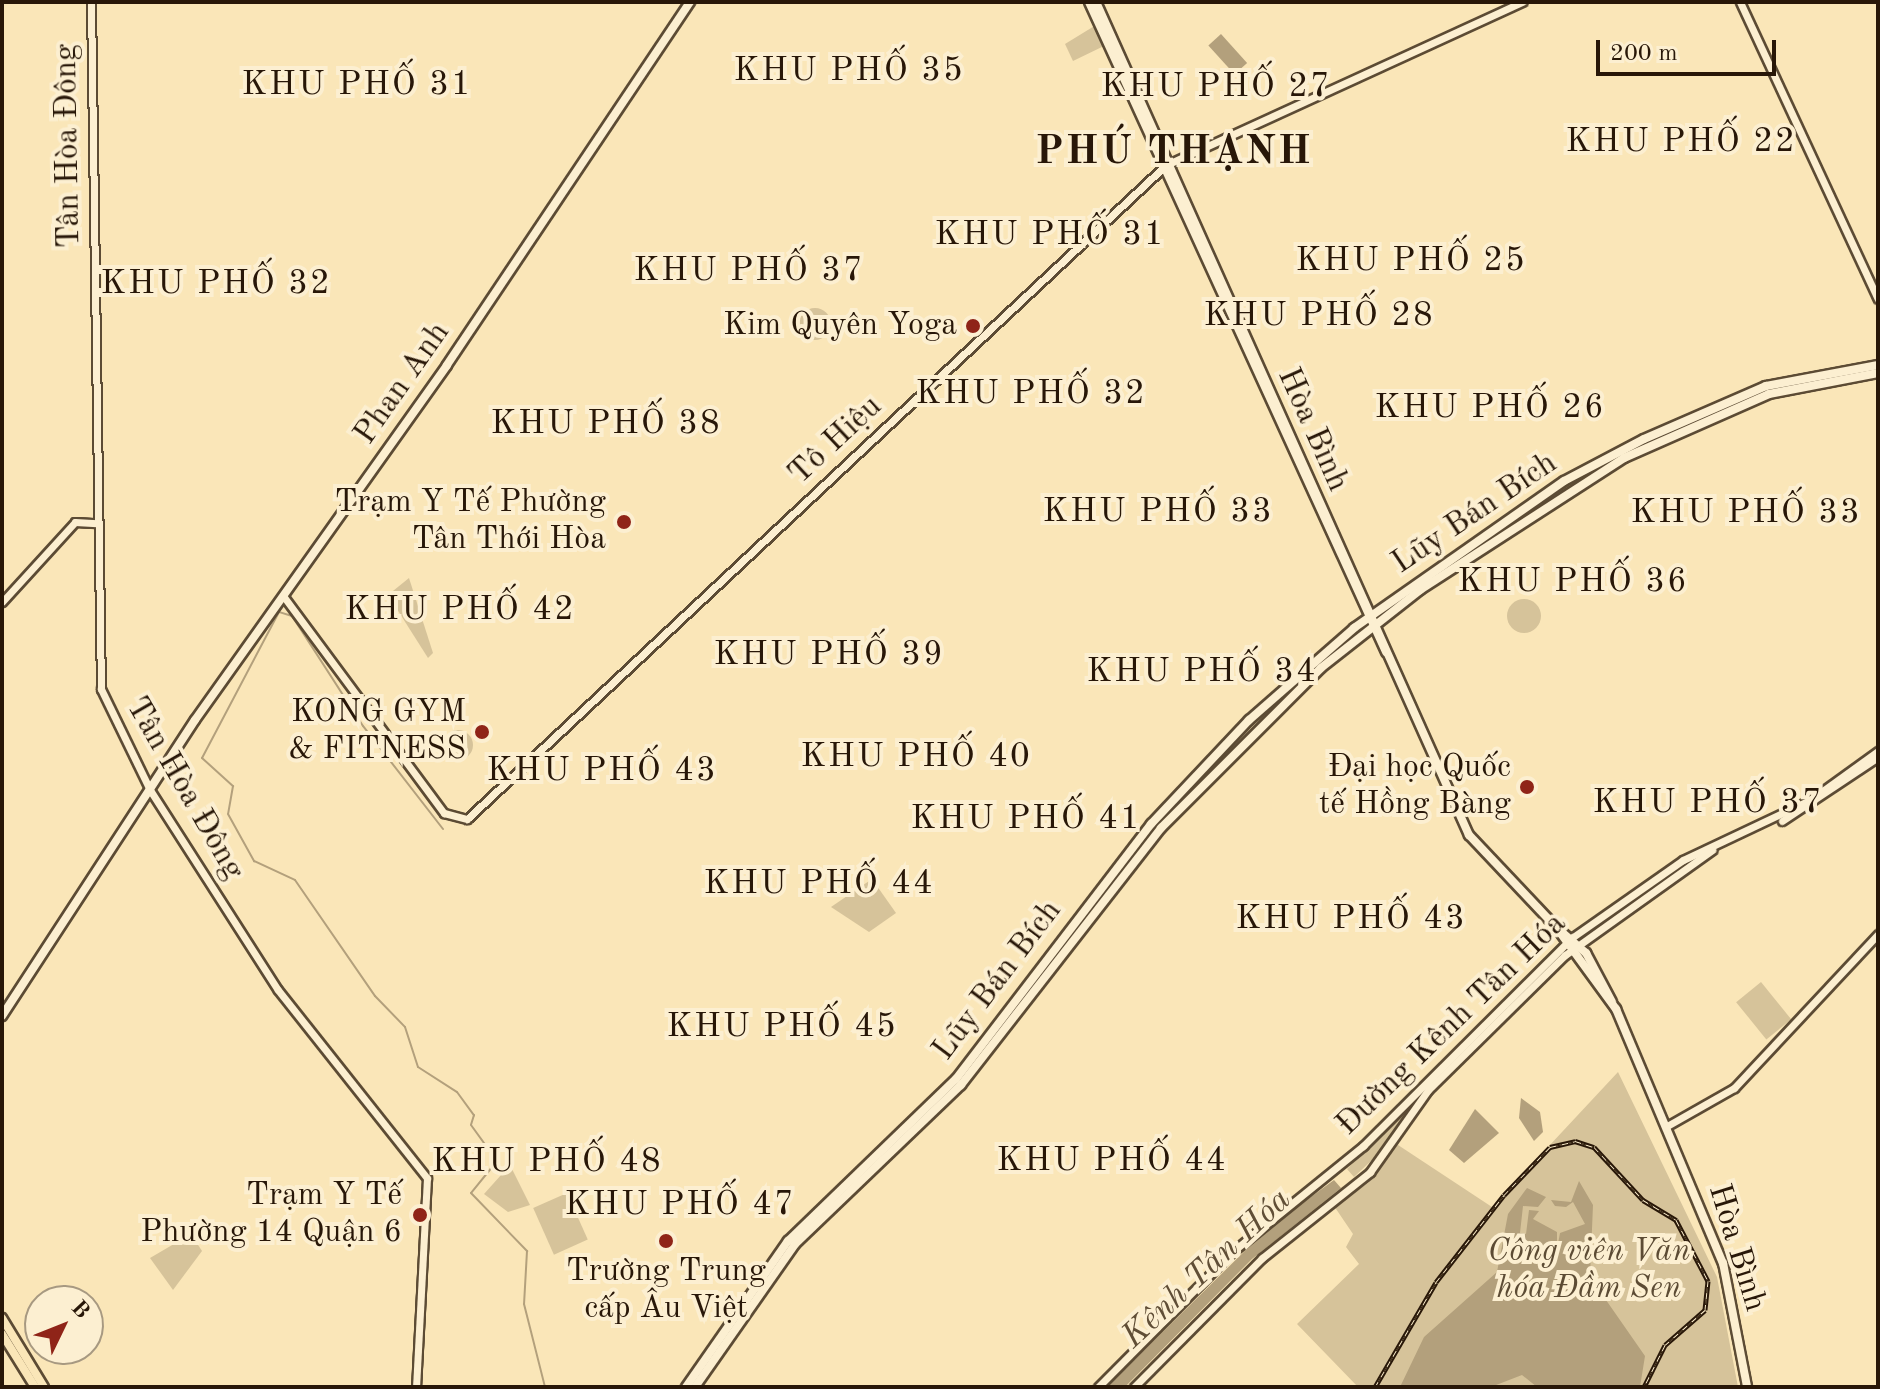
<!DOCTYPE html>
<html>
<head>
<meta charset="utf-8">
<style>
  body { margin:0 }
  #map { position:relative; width:1880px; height:1389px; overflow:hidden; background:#fae6b8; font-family:"Old Standard TT",serif }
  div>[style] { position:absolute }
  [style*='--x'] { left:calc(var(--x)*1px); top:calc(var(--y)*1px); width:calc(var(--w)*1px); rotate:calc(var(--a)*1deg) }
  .green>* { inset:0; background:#d6c39a; transform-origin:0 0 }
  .round { border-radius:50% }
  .water>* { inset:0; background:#b3a07c; transform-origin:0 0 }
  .stream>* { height:2px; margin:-1px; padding:0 1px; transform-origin:1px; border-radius:1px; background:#b3a07c }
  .roads { filter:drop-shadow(2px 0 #5c4b34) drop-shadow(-2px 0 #5c4b34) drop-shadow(0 2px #5c4b34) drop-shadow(0 -2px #5c4b34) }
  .tertiary>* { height:7px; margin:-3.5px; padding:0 3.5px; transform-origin:3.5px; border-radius:3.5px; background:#fcefd1 }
  .secondary>* { height:8px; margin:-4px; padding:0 4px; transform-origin:4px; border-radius:4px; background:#fcefd1 }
  .primary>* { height:8px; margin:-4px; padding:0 4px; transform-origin:4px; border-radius:4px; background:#fae6b8 }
  .rail>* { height:5px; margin-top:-2.5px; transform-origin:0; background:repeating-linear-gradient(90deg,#fcefd1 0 6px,#281708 0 12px); box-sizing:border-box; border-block:2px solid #281708 }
  .dots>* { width:22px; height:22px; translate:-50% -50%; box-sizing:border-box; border:4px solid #fcefd1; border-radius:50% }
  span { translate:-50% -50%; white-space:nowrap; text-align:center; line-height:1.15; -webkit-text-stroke:8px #fcefd1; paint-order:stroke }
  .street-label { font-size:32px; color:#281708 }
  .poi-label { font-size:32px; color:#281708 }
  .right { translate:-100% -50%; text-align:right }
  .park-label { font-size:32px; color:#5c4b34; font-style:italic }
  .neighbourhood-label { font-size:34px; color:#281708; letter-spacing:2px }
  .water-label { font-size:34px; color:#604e36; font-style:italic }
  .district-label { font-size:40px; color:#281708; font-weight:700; letter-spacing:2px }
  .frame { position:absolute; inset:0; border:4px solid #281708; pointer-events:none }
  .north { position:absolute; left:24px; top:1285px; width:80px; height:80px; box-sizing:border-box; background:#fcefd1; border:2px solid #a79981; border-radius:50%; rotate:47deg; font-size:22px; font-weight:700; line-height:32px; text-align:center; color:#281708 }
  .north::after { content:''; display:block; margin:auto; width:28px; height:36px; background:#8f2418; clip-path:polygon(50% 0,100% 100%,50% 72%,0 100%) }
  .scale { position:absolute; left:1596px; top:40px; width:180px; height:36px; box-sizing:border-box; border:4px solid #281708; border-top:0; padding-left:10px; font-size:24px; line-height:28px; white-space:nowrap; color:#281708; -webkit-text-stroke:6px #fcefd1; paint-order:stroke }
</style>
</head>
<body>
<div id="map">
  <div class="green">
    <div style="clip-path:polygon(1096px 25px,1106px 45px,1073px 61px,1065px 44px)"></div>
    <div class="round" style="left:799px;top:308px;width:32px;height:32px"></div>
    <div style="clip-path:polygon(409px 578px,433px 653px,428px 658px,388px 595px)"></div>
    <div class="round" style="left:1507px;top:599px;width:34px;height:34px"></div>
    <div class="round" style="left:443px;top:730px;width:30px;height:30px"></div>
    <div style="clip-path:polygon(872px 879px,896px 913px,869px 932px,831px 907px)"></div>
    <div style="left:1761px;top:982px;width:48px;height:32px;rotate:51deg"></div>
    <div style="clip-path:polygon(1618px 1072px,1717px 1277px,1738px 1387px,1358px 1387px,1297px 1324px,1359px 1264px,1346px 1247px,1353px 1234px,1334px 1206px,1368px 1183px,1395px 1143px,1492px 1207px)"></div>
    <div style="clip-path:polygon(1418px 1096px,1374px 1158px,1354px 1177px,1347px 1169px)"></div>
    <div style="clip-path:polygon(510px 1165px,530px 1205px,508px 1212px,484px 1194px)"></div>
    <div style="left:567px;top:1193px;width:51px;height:37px;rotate:66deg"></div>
    <div style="clip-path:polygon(191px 1234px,202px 1251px,173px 1290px,150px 1258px)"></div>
  </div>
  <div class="water">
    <div style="left:1221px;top:34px;width:39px;height:17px;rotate:48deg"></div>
    <div style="clip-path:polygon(1521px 1098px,1540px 1112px,1543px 1132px,1534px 1141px,1519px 1118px)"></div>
    <div style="clip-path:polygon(1475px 1109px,1499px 1133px,1464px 1163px,1449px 1150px)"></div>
    <div style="clip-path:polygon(1334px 1180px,1341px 1188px,1252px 1259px,1125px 1387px,1107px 1387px,1266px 1230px)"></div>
    <div style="clip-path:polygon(1579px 1181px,1593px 1205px,1590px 1277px,1645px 1356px,1640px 1387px,1537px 1387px,1522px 1375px,1491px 1387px,1400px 1387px,1424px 1337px,1497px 1272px,1508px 1214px,1527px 1188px,1546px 1197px,1538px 1207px,1523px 1206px,1520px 1233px,1526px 1234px,1529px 1210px,1539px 1211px,1533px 1219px,1557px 1232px,1557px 1249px,1560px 1233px,1585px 1224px,1573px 1202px,1566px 1207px,1555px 1206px,1551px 1200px,1571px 1202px)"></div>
  </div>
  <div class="stream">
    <div style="--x:443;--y:829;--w:130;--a:-127.8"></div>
    <div style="--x:363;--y:726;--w:131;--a:-122.8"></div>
    <div style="--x:292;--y:616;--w:14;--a:-163"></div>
    <div style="--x:279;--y:612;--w:165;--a:117.8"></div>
    <div style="--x:202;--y:758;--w:42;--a:42.1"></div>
    <div style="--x:233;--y:786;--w:28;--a:100"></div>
    <div style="--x:228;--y:814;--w:54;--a:61"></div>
    <div style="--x:254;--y:861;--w:45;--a:24.9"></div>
    <div style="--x:295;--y:880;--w:141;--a:55.4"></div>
    <div style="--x:375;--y:996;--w:43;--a:45.9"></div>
    <div style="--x:405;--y:1027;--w:42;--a:72"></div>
    <div style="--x:418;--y:1067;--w:46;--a:32.7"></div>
    <div style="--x:457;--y:1092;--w:29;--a:54"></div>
    <div style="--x:474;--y:1115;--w:10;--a:107"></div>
    <div style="--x:471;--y:1125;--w:44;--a:54.2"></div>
    <div style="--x:497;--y:1161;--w:41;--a:129.1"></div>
    <div style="--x:471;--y:1193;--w:81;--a:46"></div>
    <div style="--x:527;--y:1251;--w:53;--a:93.2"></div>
    <div style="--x:524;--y:1304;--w:86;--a:75.8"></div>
  </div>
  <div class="roads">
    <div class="tertiary">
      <div style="--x:91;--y:2;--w:687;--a:89.17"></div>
      <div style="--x:101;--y:689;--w:112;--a:64.1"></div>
      <div style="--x:150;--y:790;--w:237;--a:57.4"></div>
      <div style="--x:278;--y:990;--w:240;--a:51.6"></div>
      <div style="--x:427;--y:1178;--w:209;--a:93"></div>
      <div style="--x:1740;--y:2;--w:327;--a:65.1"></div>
      <div style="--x:284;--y:597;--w:269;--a:53.5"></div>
      <div style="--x:444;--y:813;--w:24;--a:15"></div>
      <div style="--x:467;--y:819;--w:957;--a:-43.1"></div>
      <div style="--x:1166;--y:165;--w:392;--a:-24.6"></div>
      <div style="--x:2;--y:602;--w:108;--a:-47.6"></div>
      <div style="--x:75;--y:522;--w:22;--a:3"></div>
      <div style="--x:1782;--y:821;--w:115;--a:-33.7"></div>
      <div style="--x:1667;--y:1126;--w:77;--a:-29.6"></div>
      <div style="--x:1734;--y:1088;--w:211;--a:-46.9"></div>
      <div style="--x:1098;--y:1387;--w:190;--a:-45.2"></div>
      <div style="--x:1232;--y:1252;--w:169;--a:-39"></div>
      <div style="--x:1363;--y:1146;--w:296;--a:-44.9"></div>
      <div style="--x:1573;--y:937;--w:134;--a:-35"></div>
      <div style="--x:1683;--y:860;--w:140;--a:-25.3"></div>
      <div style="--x:1810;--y:800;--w:84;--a:-35.8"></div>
      <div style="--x:1134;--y:1387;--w:182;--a:-45.2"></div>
      <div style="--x:1262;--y:1258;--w:138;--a:-38.5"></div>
      <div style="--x:1370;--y:1172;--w:100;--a:-54.7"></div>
      <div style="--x:1428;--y:1090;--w:192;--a:-44.6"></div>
      <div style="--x:1565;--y:955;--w:181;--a:-35.5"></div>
    </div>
    <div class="secondary">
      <div style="--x:1089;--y:2;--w:715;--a:65.44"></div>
      <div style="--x:1096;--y:2;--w:913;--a:65.88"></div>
      <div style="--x:1469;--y:835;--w:127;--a:46.6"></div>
      <div style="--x:1556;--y:927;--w:102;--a:53.8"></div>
      <div style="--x:1616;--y:1009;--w:276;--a:67.2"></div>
      <div style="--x:1723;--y:1263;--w:126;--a:79"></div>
      <div style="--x:1556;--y:927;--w:40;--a:41"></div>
      <div style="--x:1586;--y:953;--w:55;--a:62"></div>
      <div style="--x:2;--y:1016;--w:353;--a:-56.9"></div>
      <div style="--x:195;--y:720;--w:435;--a:-54.6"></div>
      <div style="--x:447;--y:365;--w:437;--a:-56.2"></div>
      <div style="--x:686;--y:1387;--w:178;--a:-55.1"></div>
      <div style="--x:788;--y:1241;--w:233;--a:-44"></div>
      <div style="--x:956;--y:1079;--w:321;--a:-52.6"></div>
      <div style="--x:1151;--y:824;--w:143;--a:-46.7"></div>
      <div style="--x:1249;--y:720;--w:140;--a:-41.2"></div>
      <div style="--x:1354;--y:628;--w:256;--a:-35"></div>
      <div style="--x:1564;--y:481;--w:90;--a:-27.7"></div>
      <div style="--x:1644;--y:439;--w:133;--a:-23.5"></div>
      <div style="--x:1766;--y:386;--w:114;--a:-10.6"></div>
      <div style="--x:695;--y:1387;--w:174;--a:-55"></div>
      <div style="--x:795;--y:1244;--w:230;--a:-43.8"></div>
      <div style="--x:961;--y:1085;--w:326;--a:-52.1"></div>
      <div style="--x:1161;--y:828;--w:226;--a:-45"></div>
      <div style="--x:1321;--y:668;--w:126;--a:-38.2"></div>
      <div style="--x:1420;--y:590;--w:243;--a:-32.9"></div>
      <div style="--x:1624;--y:458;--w:158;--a:-23.8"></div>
      <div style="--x:1769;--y:394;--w:111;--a:-10.9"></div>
    </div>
    <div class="primary">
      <div style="--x:2;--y:1318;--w:81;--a:58.7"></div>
      <div style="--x:2;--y:1334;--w:62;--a:58.1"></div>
    </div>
  </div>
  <div class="rail">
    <div style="--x:1375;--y:1387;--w:121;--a:-59.8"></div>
    <div style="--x:1436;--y:1282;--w:110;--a:-52"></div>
    <div style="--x:1504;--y:1195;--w:66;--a:-46.2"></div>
    <div style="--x:1550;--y:1147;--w:26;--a:-13"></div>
    <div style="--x:1575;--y:1141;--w:20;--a:18"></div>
    <div style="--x:1594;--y:1147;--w:72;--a:47.2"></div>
    <div style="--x:1643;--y:1200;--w:39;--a:31"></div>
    <div style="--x:1676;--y:1220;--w:69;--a:62.3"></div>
    <div style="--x:1708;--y:1281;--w:29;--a:96"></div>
    <div style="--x:1705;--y:1310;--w:53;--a:138.8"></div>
    <div style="--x:1665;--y:1345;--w:47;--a:116.6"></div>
  </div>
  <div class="dots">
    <div style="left:973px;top:326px;background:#8f2418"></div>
    <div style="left:624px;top:522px;background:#8f2418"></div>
    <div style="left:482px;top:732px;background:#8f2418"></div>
    <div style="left:1527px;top:787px;background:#8f2418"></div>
    <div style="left:420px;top:1215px;background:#8f2418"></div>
    <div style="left:666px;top:1241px;background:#8f2418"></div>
  </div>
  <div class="street-label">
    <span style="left:69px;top:146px;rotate:-91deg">Tân Hòa Đông</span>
    <span style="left:403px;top:384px;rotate:-55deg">Phan Anh</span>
    <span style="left:1312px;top:430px;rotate:66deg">Hòa Bình</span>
    <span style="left:836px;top:441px;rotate:-43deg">Tô Hiệu</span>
    <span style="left:1475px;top:514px;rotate:-34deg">Lũy Bán Bích</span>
    <span style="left:184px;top:789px;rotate:60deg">Tân Hòa Đông</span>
    <span style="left:998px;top:981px;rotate:-53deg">Lũy Bán Bích</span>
    <span style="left:1452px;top:1025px;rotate:-44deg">Đường Kênh Tân Hóa</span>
    <span style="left:1736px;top:1248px;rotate:73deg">Hòa Bình</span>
  </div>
  <div class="poi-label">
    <span class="right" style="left:957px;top:326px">Kim Quyên Yoga</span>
    <span class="right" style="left:606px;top:522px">Trạm Y Tế Phường<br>Tân Thới Hòa</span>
    <span class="right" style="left:466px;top:732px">KONG GYM<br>&amp; FITNESS</span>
    <span class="right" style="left:1511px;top:787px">Đại học Quốc<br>tế Hồng Bàng</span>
    <span class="right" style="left:402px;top:1215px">Trạm Y Tế<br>Phường 14 Quận 6</span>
    <span style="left:666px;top:1291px">Trường Trung<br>cấp Âu Việt</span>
  </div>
  <div class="park-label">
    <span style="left:1589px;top:1271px">Công viên Văn<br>hóa Đầm Sen</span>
  </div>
  <div class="neighbourhood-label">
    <span style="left:849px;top:72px">KHU PHỐ 35</span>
    <span style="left:357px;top:86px">KHU PHỐ 31</span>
    <span style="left:1216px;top:88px">KHU PHỐ 27</span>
    <span style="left:1681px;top:143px">KHU PHỐ 22</span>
    <span style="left:1050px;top:236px">KHU PHỐ 31</span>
    <span style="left:1411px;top:262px">KHU PHỐ 25</span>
    <span style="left:749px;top:272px">KHU PHỐ 37</span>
    <span style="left:216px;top:285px">KHU PHỐ 32</span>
    <span style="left:1319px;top:317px">KHU PHỐ 28</span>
    <span style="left:1031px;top:395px">KHU PHỐ 32</span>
    <span style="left:1490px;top:409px">KHU PHỐ 26</span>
    <span style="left:606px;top:425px">KHU PHỐ 38</span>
    <span style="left:1158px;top:513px">KHU PHỐ 33</span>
    <span style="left:1746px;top:514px">KHU PHỐ 33</span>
    <span style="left:1573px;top:583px">KHU PHỐ 36</span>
    <span style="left:460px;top:611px">KHU PHỐ 42</span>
    <span style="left:829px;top:656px">KHU PHỐ 39</span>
    <span style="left:1202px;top:673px">KHU PHỐ 34</span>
    <span style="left:916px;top:758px">KHU PHỐ 40</span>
    <span style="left:602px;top:772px">KHU PHỐ 43</span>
    <span style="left:1708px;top:804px">KHU PHỐ 37</span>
    <span style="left:1026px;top:820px">KHU PHỐ 41</span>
    <span style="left:819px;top:885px">KHU PHỐ 44</span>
    <span style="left:1351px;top:920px">KHU PHỐ 43</span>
    <span style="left:782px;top:1028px">KHU PHỐ 45</span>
    <span style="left:1112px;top:1162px">KHU PHỐ 44</span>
    <span style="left:547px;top:1163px">KHU PHỐ 48</span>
    <span style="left:680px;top:1206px">KHU PHỐ 47</span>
  </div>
  <div class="water-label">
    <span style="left:1207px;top:1269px;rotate:-43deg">Kênh Tân Hóa</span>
  </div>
  <div class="district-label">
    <span style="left:1174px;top:153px">PHÚ THẠNH</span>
  </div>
  <div class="frame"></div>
  <div class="north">B</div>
  <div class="scale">200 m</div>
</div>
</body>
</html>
